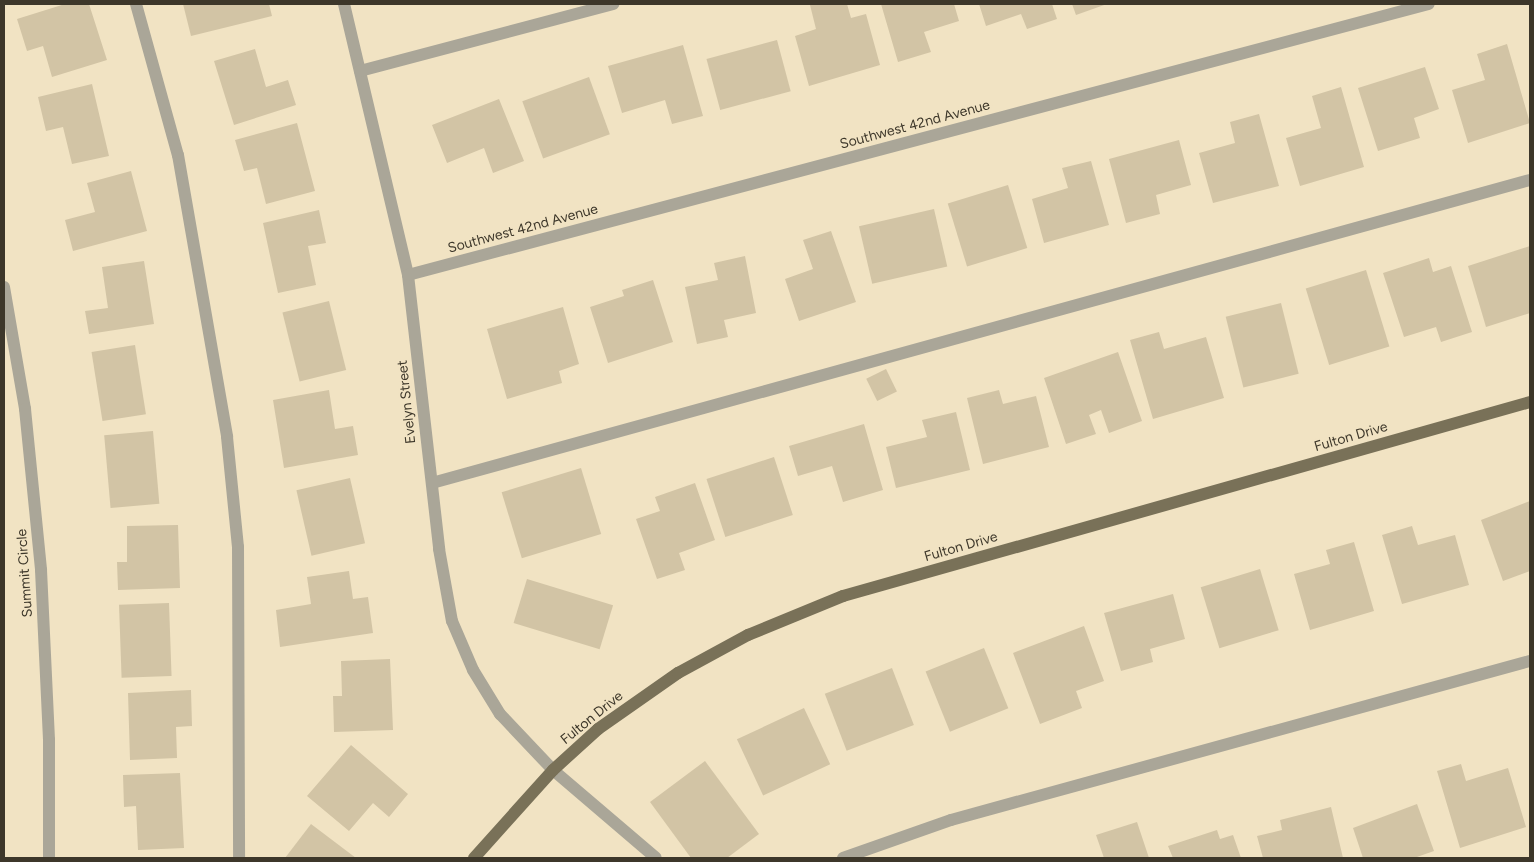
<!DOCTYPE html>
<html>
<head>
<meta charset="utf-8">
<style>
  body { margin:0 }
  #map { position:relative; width:1534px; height:862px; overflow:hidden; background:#f1e3c3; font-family:Figtree,sans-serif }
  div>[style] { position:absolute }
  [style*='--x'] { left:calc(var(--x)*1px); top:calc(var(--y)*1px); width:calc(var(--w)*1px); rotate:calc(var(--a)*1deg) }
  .building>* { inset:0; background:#d2c4a5; transform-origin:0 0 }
  .minor>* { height:12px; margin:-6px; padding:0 6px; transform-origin:6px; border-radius:6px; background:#aaa698 }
  .major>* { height:12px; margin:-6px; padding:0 6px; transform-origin:6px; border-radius:6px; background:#797158 }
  span { translate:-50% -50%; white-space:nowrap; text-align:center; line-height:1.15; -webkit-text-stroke:4px #f1e3c3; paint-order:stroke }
  .street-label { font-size:14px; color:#3d372a }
  .frame { position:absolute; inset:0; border:5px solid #3d372a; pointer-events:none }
</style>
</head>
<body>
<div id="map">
  <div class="building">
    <div style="clip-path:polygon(65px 4px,89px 4px,107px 60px,52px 77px,43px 46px,27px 51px,17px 19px)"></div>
    <div style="clip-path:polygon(183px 4px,269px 4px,272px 16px,191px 36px)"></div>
    <div style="clip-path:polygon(847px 4px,851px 18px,866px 14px,880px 65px,809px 86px,795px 36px,816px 29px,810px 5px)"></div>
    <div style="clip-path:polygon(881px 4px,954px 4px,959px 21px,924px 32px,931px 52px,898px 62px)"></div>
    <div style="clip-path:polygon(979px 4px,1052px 4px,1057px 19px,1027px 29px,1021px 14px,986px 26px)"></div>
    <div style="clip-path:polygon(1072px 4px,1107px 4px,1076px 15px)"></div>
    <div style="left:777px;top:40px;width:53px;height:73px;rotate:75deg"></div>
    <div style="clip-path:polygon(1507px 44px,1530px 123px,1468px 143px,1452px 90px,1485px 80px,1477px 54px)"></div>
    <div style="clip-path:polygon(683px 45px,703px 116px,672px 124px,665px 100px,622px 113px,608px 66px)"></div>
    <div style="clip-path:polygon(255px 49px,266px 87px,288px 80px,296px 105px,234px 125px,214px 61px)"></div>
    <div style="clip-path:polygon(1425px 67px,1439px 109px,1414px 118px,1420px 138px,1378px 151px,1358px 88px)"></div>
    <div style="left:589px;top:77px;width:61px;height:71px;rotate:70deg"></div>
    <div style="clip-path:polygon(92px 84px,109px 156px,72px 164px,63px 127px,46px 131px,38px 97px)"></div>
    <div style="clip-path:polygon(1341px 87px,1364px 167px,1300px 186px,1286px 138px,1321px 128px,1312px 96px)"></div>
    <div style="clip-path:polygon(499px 99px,524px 161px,493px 173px,484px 148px,447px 163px,432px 125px)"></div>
    <div style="clip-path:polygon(1259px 114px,1279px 186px,1213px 203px,1199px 153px,1235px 143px,1230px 122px)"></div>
    <div style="clip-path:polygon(297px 123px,315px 191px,266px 204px,257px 168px,244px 171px,235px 140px)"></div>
    <div style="clip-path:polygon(1179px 140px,1191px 185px,1156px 195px,1160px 214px,1126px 223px,1109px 159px)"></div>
    <div style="clip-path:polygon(1091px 161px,1109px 225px,1044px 243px,1032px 199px,1068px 188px,1062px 168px)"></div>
    <div style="clip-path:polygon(131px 171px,147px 231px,73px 251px,65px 220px,95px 212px,87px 183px)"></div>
    <div style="left:1008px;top:185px;width:66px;height:63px;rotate:73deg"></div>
    <div style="left:934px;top:209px;width:59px;height:77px;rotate:77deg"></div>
    <div style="clip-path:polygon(319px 210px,326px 243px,308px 246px,316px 285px,278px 293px,263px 223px)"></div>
    <div style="clip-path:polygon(831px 231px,856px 302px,799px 321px,785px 279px,813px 269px,803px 240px)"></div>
    <div style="clip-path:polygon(1530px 246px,1530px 313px,1486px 327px,1468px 266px)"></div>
    <div style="clip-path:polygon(745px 256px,756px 313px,724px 320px,728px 337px,697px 344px,685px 287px,718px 280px,714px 263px)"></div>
    <div style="clip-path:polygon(1429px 258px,1433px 272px,1451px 266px,1472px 332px,1441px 342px,1436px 327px,1404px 337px,1383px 273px)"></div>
    <div style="clip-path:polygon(144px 261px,154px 324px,89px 334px,85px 311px,108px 308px,102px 267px)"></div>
    <div style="left:1366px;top:270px;width:80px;height:63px;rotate:73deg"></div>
    <div style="clip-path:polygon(653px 280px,673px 342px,608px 363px,590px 307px,624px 296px,622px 290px)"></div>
    <div style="left:329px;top:301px;width:71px;height:48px;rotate:76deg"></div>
    <div style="left:1281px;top:303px;width:73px;height:57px;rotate:76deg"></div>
    <div style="clip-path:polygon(563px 307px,579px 364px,559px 371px,562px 383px,507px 399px,487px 329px)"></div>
    <div style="clip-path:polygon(1159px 332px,1164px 349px,1206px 337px,1224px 398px,1153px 419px,1130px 340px)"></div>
    <div style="left:135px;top:345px;width:70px;height:44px;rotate:81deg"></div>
    <div style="clip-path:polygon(1118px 352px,1142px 421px,1109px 433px,1101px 410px,1089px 415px,1096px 434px,1066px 444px,1044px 378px)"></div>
    <div style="left:886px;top:369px;width:25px;height:22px;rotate:64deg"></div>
    <div style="clip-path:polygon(329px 390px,335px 429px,353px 426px,358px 455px,284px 468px,273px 400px)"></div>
    <div style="clip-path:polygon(999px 390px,1003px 404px,1036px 396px,1049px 447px,983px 464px,967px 398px)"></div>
    <div style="clip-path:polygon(956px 412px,970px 470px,896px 488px,886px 447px,927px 437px,922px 420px)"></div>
    <div style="clip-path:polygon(864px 424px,883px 490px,843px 502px,832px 466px,798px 476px,789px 446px)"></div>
    <div style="left:153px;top:431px;width:73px;height:49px;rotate:85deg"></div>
    <div style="left:774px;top:457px;width:61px;height:71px;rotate:72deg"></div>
    <div style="left:581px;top:468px;width:69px;height:83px;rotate:73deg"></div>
    <div style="left:350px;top:478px;width:67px;height:55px;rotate:77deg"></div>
    <div style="clip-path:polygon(695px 483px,715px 540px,679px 553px,685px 570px,657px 579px,636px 519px,660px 511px,655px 497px)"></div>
    <div style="clip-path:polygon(1530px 501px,1530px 571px,1503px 581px,1481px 520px)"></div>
    <div style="clip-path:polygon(178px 525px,180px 588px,118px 590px,117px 562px,127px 562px,127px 526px)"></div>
    <div style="clip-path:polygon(1412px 526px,1418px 545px,1455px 535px,1469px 585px,1402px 604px,1382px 535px)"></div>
    <div style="clip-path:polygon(1354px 542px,1374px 611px,1310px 630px,1294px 574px,1330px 564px,1326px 550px)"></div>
    <div style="left:1260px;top:569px;width:64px;height:62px;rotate:73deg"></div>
    <div style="clip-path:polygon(349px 571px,353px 599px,368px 597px,373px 633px,280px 647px,276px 610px,311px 604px,307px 577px)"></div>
    <div style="left:527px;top:579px;width:90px;height:46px;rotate:17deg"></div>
    <div style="clip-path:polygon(1173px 594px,1185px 639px,1150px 649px,1153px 662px,1121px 671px,1104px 613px)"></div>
    <div style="left:169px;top:603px;width:73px;height:50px;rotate:88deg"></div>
    <div style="clip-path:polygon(1084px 626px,1104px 681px,1076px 691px,1082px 708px,1040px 724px,1013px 653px)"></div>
    <div style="left:984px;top:648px;width:65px;height:63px;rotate:68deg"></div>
    <div style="clip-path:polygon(390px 659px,393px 730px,334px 732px,333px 696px,342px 696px,341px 661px)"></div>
    <div style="left:892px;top:668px;width:61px;height:72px;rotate:69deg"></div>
    <div style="clip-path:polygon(191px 690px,192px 726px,176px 727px,177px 758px,130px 760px,128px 693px)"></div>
    <div style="left:804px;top:708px;width:62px;height:74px;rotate:65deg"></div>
    <div style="clip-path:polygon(351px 745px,408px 794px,389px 817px,373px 803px,349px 831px,307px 796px)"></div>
    <div style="clip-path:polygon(705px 761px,759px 834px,727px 858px,691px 858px,650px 802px)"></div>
    <div style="clip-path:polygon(1461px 764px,1466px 781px,1508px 768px,1526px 827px,1460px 848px,1437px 771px)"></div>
    <div style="clip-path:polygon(180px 773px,184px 848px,138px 850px,136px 806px,124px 807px,123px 775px)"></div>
    <div style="clip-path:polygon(1417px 804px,1434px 851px,1414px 858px,1363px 858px,1353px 828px)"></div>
    <div style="clip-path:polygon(1331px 807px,1343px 858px,1263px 858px,1257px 836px,1282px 830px,1280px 820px)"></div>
    <div style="clip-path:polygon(1137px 822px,1149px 858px,1104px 858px,1096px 835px)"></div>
    <div style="clip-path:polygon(311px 824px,356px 858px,285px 858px)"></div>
    <div style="clip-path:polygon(1217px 830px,1220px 839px,1233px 835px,1241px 858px,1173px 858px,1168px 846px)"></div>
  </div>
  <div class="minor">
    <div style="--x:136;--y:4;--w:157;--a:74.5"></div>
    <div style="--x:178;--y:155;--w:286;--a:80.1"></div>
    <div style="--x:227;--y:437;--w:111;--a:84.3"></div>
    <div style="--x:238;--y:547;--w:311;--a:89.8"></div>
    <div style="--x:344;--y:4;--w:278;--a:76.7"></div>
    <div style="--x:408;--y:275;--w:276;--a:83.5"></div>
    <div style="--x:439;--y:549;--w:73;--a:79.8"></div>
    <div style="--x:452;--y:621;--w:53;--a:66.8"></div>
    <div style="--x:473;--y:670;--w:52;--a:58.5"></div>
    <div style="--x:500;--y:714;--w:77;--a:46.6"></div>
    <div style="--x:553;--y:770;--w:135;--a:40.5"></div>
    <div style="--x:360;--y:71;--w:262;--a:-14.8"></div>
    <div style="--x:408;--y:275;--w:1056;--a:-14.87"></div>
    <div style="--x:4;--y:287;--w:124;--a:80.2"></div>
    <div style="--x:25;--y:409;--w:162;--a:84.3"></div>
    <div style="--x:41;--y:570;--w:170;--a:87.3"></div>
    <div style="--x:49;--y:740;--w:118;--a:90"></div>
    <div style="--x:432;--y:483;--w:1139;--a:-15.43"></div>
    <div style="--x:843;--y:858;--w:114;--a:-19.4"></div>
    <div style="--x:951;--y:820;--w:600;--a:-15.36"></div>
  </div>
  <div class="major">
    <div style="--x:474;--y:858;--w:118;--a:-48.1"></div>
    <div style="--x:553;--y:770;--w:61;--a:-42.3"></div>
    <div style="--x:598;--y:729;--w:98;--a:-35"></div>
    <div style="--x:678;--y:673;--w:80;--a:-28.5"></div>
    <div style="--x:748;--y:635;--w:103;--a:-22.3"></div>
    <div style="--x:843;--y:596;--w:714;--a:-15.77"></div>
  </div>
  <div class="street-label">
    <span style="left:915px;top:125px;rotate:-15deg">Southwest 42nd Avenue</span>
    <span style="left:523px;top:229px;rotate:-15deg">Southwest 42nd Avenue</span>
    <span style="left:407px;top:402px;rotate:-96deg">Evelyn Street</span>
    <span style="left:1351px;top:437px;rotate:-16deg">Fulton Drive</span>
    <span style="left:961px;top:547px;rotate:-16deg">Fulton Drive</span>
    <span style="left:25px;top:573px;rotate:-94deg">Summit Circle</span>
    <span style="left:592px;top:718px;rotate:-39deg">Fulton Drive</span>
  </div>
  <div class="frame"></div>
</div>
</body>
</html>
